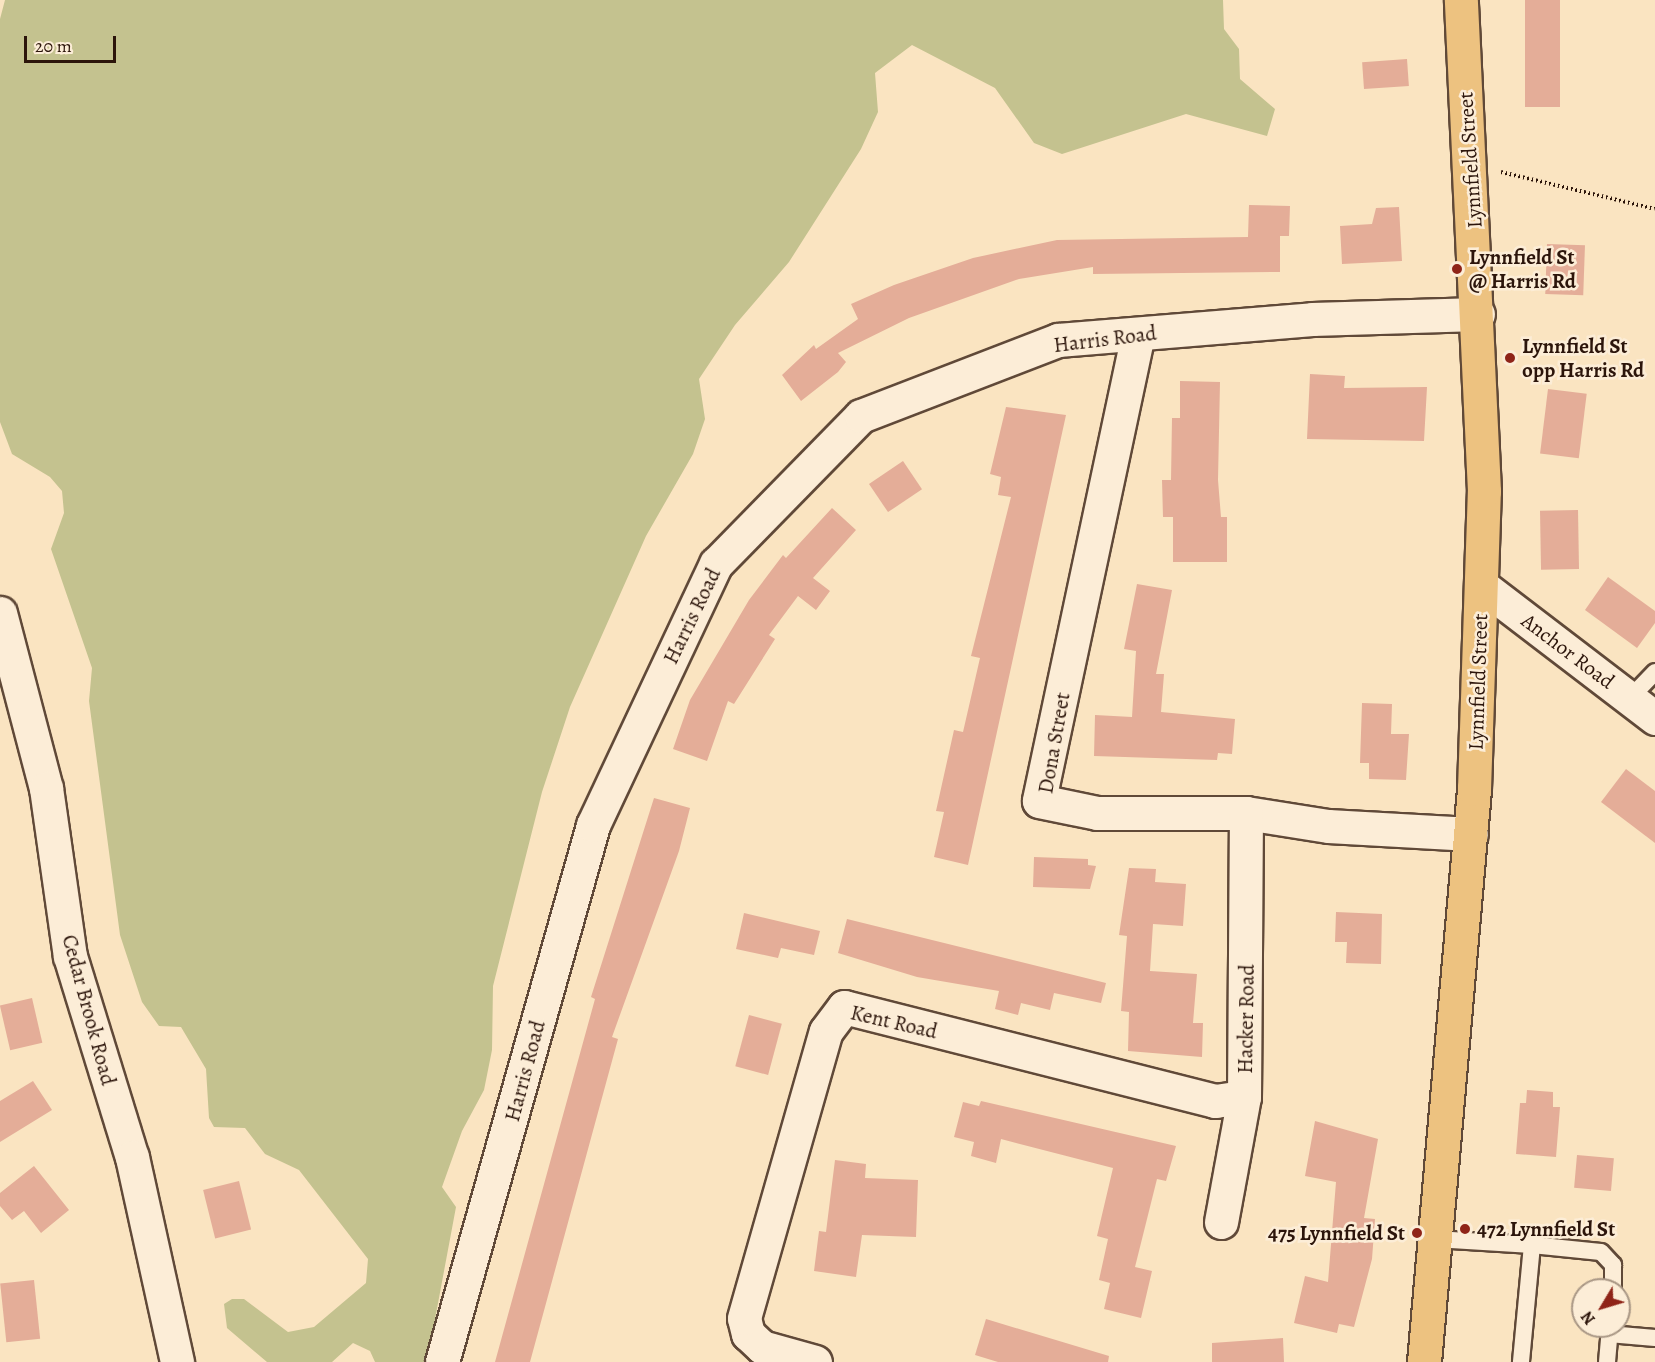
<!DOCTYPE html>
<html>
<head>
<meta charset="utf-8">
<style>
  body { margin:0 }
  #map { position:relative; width:1655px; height:1362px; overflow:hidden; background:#fae4c1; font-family:Alegreya,serif }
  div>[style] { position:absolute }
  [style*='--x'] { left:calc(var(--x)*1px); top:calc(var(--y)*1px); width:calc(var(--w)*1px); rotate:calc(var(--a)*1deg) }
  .green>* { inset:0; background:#c4c28f }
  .building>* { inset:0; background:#e4ad98; transform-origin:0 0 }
  .path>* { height:4px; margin-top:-2px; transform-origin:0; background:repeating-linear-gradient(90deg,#2c150b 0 1.5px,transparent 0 4.5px) }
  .roads { filter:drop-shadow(2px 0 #604938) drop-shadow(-2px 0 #604938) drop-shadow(0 2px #604938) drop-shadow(0 -2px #604938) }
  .service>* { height:16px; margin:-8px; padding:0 8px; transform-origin:8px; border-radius:8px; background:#fcedd7 }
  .minor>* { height:33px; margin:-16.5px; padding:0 16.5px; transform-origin:16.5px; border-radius:16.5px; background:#fcedd7 }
  .tertiary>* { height:33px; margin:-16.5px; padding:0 16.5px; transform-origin:16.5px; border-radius:16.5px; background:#fcedd7 }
  .primary>* { height:33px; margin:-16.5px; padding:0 16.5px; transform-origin:16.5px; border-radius:16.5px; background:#edc280 }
  .dots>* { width:16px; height:16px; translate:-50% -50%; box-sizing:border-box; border:3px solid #fcedd7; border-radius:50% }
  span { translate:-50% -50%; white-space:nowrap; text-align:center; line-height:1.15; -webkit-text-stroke:5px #fcedd7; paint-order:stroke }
  .street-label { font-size:21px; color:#2c150b }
  .poi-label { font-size:21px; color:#2c150b; font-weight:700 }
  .left { translate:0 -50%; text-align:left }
  .right { translate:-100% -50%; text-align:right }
  .north { position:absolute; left:1571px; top:1278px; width:60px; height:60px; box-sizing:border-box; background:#fcedd7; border:2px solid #a99785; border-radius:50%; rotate:232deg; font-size:16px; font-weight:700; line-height:24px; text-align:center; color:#2c150b }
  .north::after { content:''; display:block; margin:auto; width:21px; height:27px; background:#8f2418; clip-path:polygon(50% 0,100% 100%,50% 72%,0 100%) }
  .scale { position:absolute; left:24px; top:36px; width:92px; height:27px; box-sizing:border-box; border:3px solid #2c150b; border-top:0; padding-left:8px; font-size:18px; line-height:21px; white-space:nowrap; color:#2c150b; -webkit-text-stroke:4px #fcedd7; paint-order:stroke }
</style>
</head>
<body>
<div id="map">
  <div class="green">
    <div style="clip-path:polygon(5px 0,1223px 0,1224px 29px,1239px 49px,1240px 79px,1275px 109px,1267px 136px,1186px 114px,1062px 154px,1034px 143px,995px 88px,912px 45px,875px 73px,878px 112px,861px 149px,789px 262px,735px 325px,699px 379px,705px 419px,693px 454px,646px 536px,570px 707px,542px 792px,493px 986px,492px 1050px,484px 1090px,462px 1131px,442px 1187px,456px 1207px,427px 1362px,375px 1362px,370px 1351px,353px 1343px,332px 1362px,267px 1362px,227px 1328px,224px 1304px,232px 1299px,244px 1299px,288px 1332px,314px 1327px,366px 1283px,368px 1259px,299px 1170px,265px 1154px,245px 1128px,214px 1127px,209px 1118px,206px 1069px,181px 1027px,159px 1026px,142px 1002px,120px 935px,89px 701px,92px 668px,51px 549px,64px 513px,62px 491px,50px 477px,12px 454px,0 422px,0 19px)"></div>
  </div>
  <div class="building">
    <div style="left:1525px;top:0;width:35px;height:107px"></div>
    <div style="left:1407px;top:59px;width:27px;height:45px;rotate:86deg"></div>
    <div style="clip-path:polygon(1249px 205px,1290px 206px,1289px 236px,1280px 236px,1280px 272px,1093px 274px,1093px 267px,1019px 279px,909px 318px,838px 353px,846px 362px,838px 372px,801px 401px,782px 375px,814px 345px,816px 349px,858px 319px,851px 304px,894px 285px,973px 258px,1057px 240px,1248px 237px)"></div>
    <div style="clip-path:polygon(1399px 207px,1402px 261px,1342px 264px,1340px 226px,1372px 224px,1376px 208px)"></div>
    <div style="left:1547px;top:244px;width:38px;height:50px;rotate:2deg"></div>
    <div style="clip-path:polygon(1310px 374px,1345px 376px,1344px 388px,1427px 387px,1424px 441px,1307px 439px)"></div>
    <div style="clip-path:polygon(1180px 381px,1220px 382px,1218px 480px,1221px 517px,1227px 517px,1227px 562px,1173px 562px,1173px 517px,1163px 517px,1162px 480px,1171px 480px,1172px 418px,1180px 418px)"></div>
    <div style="left:1548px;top:389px;width:39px;height:65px;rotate:7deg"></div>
    <div style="clip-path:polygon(1006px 407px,1066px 415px,968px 865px,934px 857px,944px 812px,936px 811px,954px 730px,963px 732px,980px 658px,971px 656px,1011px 497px,998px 495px,1001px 477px,990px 474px)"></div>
    <div style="left:903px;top:461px;width:34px;height:41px;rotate:56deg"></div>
    <div style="clip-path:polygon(832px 508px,856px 530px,813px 578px,830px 591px,816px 610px,798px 596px,769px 635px,775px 639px,734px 704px,728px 701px,707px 761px,673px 749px,690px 700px,749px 600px,783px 555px,786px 558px)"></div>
    <div style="left:1578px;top:510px;width:59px;height:38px;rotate:89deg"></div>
    <div style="clip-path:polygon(1608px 577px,1655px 611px,1655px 623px,1637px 648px,1585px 610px)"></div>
    <div style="clip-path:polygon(1137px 584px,1172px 590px,1156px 674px,1164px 674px,1161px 712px,1235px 719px,1232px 754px,1218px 753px,1217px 760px,1094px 756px,1095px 715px,1132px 717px,1136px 651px,1124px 649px)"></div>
    <div style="clip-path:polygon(1362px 703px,1392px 704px,1391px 734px,1409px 734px,1406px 780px,1369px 779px,1369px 763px,1360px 763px)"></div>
    <div style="clip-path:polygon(1626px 769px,1655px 791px,1655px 843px,1601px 802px)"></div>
    <div style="clip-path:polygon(654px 798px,690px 808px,679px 851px,612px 1037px,618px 1039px,530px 1362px,495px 1362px,595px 999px,591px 997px)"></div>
    <div style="clip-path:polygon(1034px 857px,1088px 859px,1088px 865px,1096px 866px,1090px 889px,1033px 887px)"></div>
    <div style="clip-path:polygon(1129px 868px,1156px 869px,1155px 882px,1186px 884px,1183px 926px,1153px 924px,1150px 971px,1197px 974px,1193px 1023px,1203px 1023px,1202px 1057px,1128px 1051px,1129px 1012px,1121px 1011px,1127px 936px,1119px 935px)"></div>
    <div style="clip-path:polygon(1336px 912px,1382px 914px,1381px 964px,1346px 963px,1347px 942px,1335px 942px)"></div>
    <div style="clip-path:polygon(744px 913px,820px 931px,814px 955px,781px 948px,778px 958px,736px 949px)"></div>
    <div style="clip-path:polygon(847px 919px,1106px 983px,1101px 1003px,1054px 993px,1050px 1010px,1021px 1003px,1018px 1015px,995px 1009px,999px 991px,917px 977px,838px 953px)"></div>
    <div style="left:32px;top:998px;width:46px;height:33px;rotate:77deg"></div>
    <div style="left:749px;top:1015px;width:34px;height:53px;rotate:15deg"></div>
    <div style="clip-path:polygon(33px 1081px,52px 1110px,0 1142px,0 1101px)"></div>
    <div style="clip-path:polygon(1527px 1090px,1553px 1092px,1553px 1107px,1560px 1107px,1556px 1157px,1516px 1154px,1520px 1103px,1526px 1103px)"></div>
    <div style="clip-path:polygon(981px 1101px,1176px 1146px,1166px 1181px,1157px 1179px,1135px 1267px,1152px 1271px,1141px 1318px,1104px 1309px,1110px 1283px,1099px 1280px,1108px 1239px,1097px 1236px,1113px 1168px,1001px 1139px,996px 1163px,971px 1156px,974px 1142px,954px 1137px,963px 1102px,979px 1106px)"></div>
    <div style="clip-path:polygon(1315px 1121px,1378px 1139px,1364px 1218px,1375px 1219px,1372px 1259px,1354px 1327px,1339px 1324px,1337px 1333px,1294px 1323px,1305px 1276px,1328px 1282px,1336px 1182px,1305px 1176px)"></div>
    <div style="left:1577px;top:1155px;width:37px;height:33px;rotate:5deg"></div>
    <div style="clip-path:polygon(835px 1160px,866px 1164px,865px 1178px,918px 1180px,916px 1237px,862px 1235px,856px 1277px,814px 1271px,819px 1231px,826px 1232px)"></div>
    <div style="clip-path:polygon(34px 1166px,69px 1210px,41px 1233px,24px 1211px,12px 1220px,0 1206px,0 1193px)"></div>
    <div style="left:239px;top:1181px;width:50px;height:37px;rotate:76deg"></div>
    <div style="left:34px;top:1280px;width:59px;height:34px;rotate:84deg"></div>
    <div style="clip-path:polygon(986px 1319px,1109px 1356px,1108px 1362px,998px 1362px,975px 1355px)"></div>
    <div style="clip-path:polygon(1283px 1338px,1284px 1362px,1212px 1362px,1212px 1343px)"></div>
  </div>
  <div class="path">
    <div style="--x:1501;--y:172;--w:158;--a:13.5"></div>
  </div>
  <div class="roads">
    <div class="service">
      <div style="--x:1630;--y:698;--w:36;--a:-46"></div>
      <div style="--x:1435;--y:1239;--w:97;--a:3.5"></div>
      <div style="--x:1532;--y:1245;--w:118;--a:95.4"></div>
      <div style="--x:1532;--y:1245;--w:69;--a:5.8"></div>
      <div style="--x:1601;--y:1252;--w:18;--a:47"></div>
      <div style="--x:1613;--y:1265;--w:25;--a:90"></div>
      <div style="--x:1609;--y:1334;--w:46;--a:5"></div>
      <div style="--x:1607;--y:1362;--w:36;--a:-85"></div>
    </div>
    <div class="minor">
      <div style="--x:1138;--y:334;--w:477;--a:102"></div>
      <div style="--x:1039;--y:801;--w:59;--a:11.7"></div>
      <div style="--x:1097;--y:813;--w:149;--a:0"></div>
      <div style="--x:1246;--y:813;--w:83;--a:9"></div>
      <div style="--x:1328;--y:826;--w:143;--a:3.2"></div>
      <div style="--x:1481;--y:585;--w:219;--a:37.4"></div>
      <div style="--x:1221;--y:1222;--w:127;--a:-79.6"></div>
      <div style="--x:1244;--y:1097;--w:284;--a:-89.6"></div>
      <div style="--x:442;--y:1362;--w:558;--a:-74.29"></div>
      <div style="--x:593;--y:825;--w:289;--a:-64.8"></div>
      <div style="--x:716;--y:564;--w:207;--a:-45.6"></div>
      <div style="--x:861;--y:416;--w:211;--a:-21.1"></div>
      <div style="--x:1058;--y:340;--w:255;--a:-4.7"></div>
      <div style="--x:1312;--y:319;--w:166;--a:-1.7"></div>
      <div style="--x:815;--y:1362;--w:55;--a:-164.2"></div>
      <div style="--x:762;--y:1347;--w:19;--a:-137"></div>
      <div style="--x:748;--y:1334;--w:16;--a:-104"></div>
      <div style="--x:744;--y:1318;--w:298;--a:-74.1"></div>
      <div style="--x:826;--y:1031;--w:30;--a:-53"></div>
      <div style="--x:844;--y:1007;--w:383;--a:14.2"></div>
      <div style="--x:1215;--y:1101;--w:29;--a:-8"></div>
    </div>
    <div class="tertiary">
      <div style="--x:0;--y:613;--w:181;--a:75.3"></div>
      <div style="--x:46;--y:788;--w:170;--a:81.9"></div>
      <div style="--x:70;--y:956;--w:210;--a:72.9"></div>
      <div style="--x:132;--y:1157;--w:210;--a:77.6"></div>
    </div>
    <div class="primary">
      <div style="--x:1424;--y:1362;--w:575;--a:-85.01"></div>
      <div style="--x:1474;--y:789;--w:298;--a:-88.1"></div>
      <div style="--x:1484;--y:491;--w:492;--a:-92.7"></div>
    </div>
  </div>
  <div class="dots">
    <div style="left:1457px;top:269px;background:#8f2418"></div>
    <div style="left:1510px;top:358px;background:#8f2418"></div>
    <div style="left:1465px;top:1229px;background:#8f2418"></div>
    <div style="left:1417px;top:1233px;background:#8f2418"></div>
  </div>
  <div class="street-label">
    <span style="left:1470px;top:160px;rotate:-94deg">Lynnfield Street</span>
    <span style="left:1105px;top:339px;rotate:-7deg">Harris Road</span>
    <span style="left:692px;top:616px;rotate:-64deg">Harris Road</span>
    <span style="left:1568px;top:651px;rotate:37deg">Anchor Road</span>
    <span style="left:1478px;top:682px;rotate:-88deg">Lynnfield Street</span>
    <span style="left:1054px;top:743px;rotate:-80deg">Dona Street</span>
    <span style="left:89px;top:1010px;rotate:75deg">Cedar Brook Road</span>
    <span style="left:1246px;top:1019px;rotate:-89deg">Hacker Road</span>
    <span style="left:894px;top:1022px;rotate:13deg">Kent Road</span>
    <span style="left:525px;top:1071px;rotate:-75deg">Harris Road</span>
  </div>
  <div class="poi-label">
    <span class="left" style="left:1469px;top:269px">Lynnfield St<br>@ Harris Rd</span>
    <span class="left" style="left:1522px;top:358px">Lynnfield St<br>opp Harris Rd</span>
    <span class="left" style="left:1477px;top:1229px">472 Lynnfield St</span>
    <span class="right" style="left:1405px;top:1233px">475 Lynnfield St</span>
  </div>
  <div class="north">N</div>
  <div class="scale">20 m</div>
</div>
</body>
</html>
